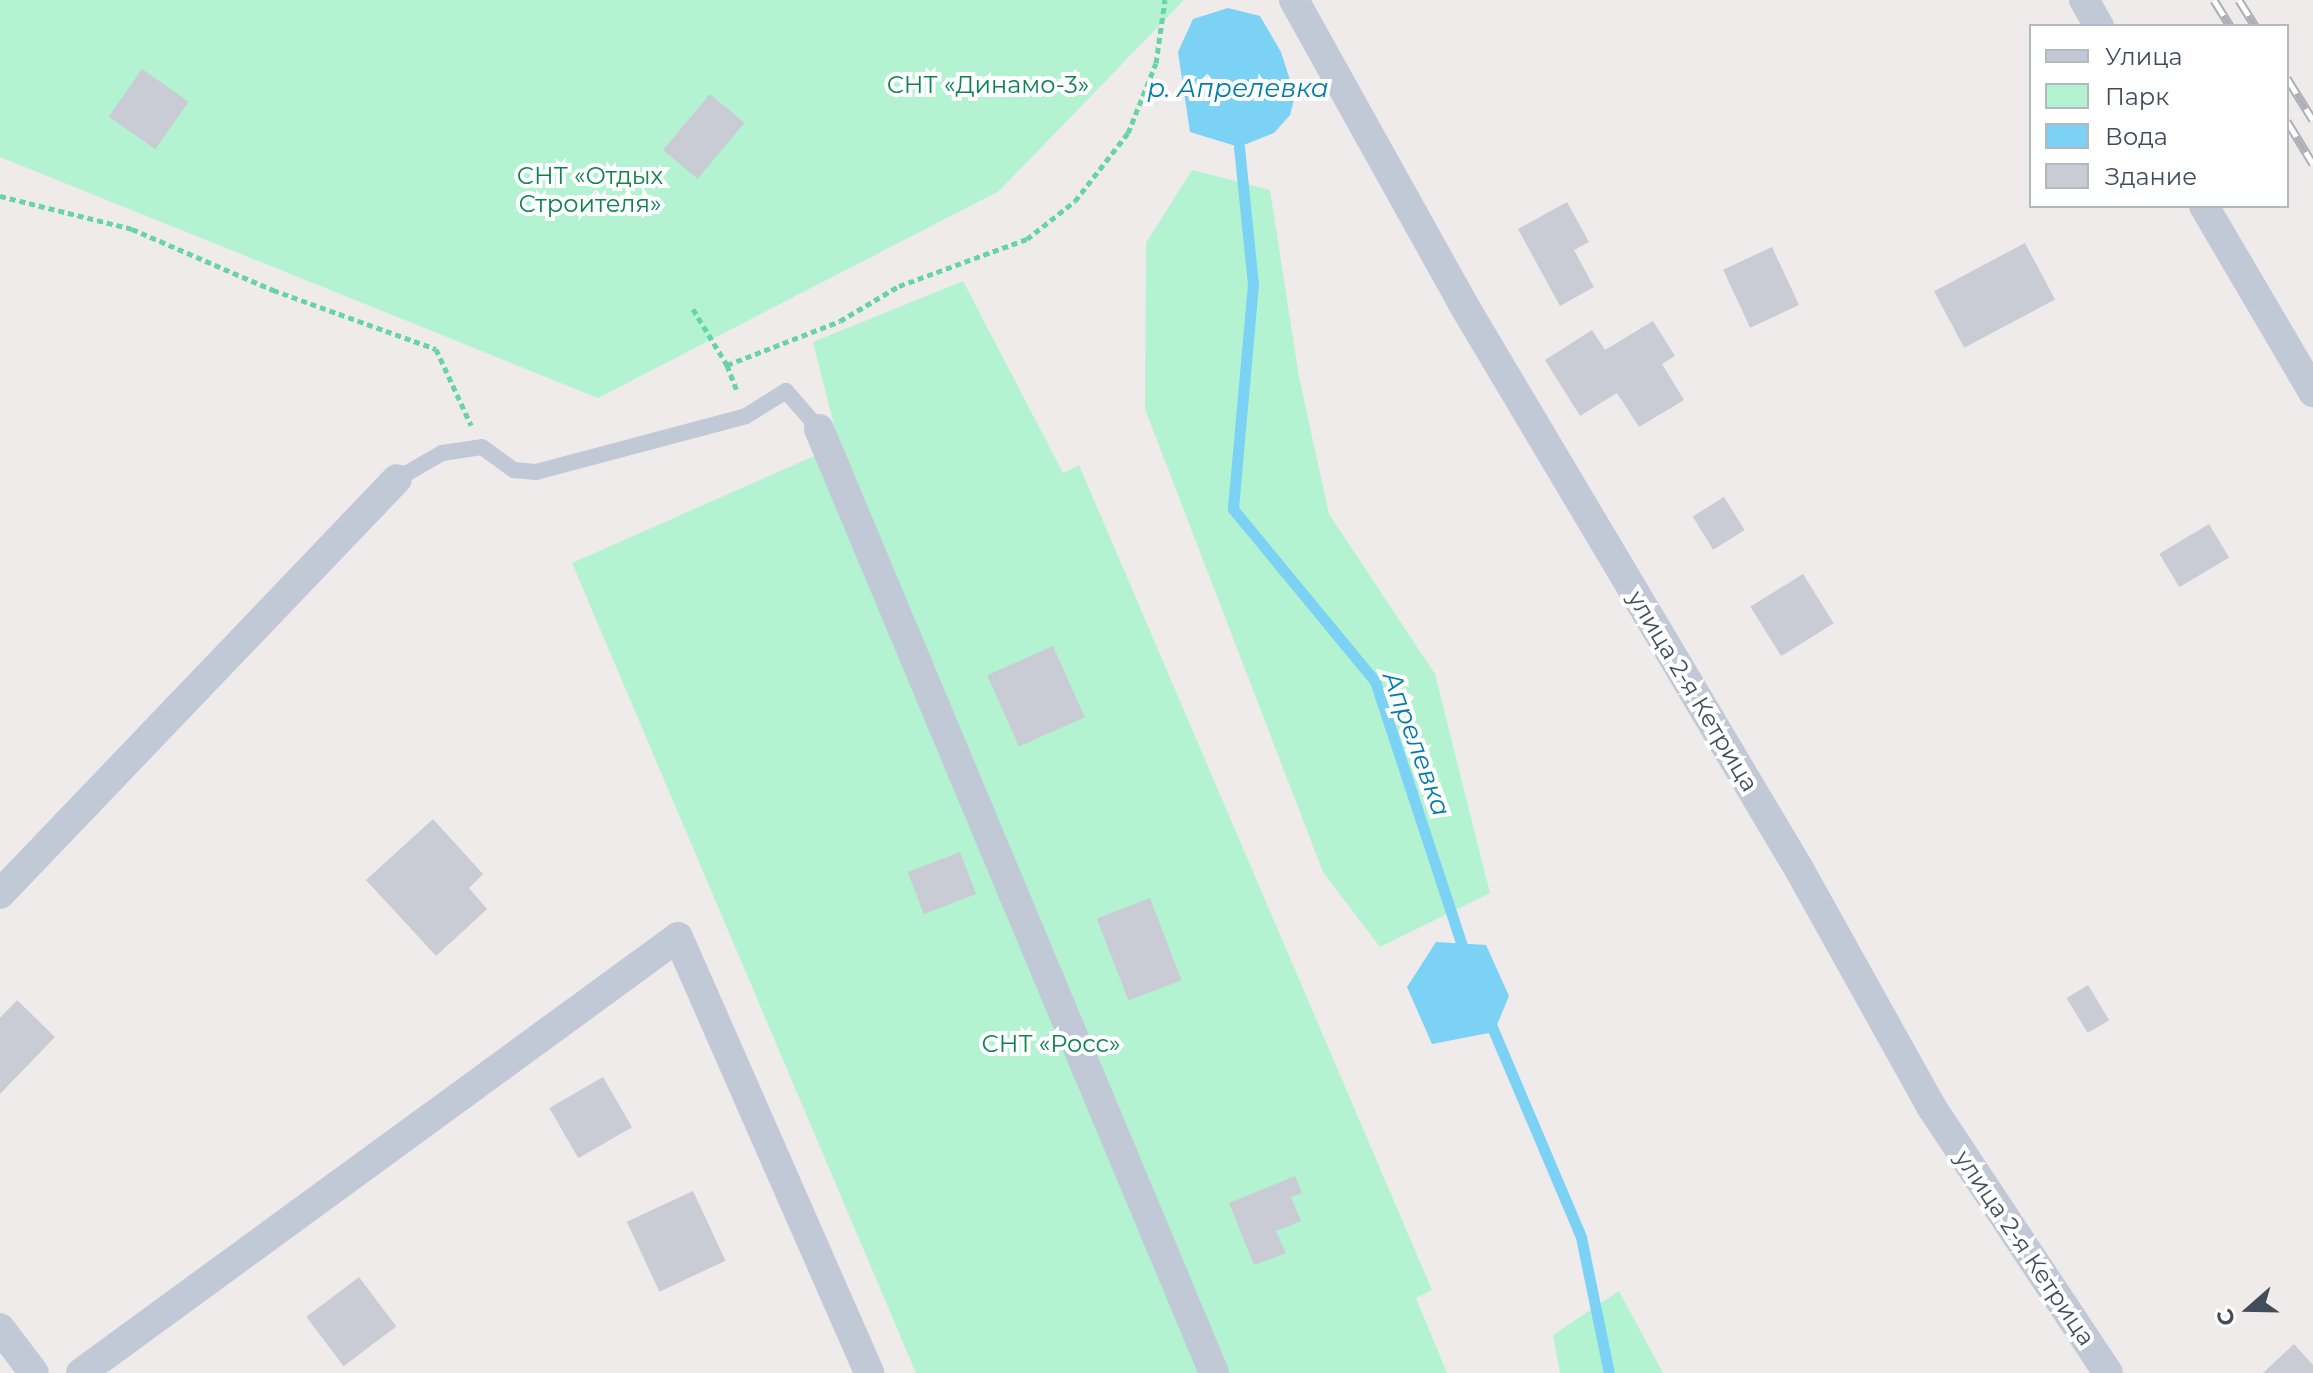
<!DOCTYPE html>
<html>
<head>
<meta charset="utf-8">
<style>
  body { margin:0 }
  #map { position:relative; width:2313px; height:1373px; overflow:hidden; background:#efebeb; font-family:Montserrat,sans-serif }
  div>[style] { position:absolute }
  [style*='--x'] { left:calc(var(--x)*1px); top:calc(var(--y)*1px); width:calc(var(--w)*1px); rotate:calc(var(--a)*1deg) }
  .green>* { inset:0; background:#b3f3d1 }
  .water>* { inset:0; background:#7bd2f5 }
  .stream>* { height:11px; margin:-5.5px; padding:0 5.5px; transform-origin:5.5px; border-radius:5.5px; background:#7bd2f5 }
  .building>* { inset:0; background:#c9ccd4; transform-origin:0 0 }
  .path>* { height:5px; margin-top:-2.5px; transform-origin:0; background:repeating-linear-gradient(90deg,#67d4a7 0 6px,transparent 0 10px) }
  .service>* { height:16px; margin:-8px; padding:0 8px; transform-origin:8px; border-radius:8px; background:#c0c9d5 }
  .minor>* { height:30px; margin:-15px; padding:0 15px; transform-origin:15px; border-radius:15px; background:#c0c9d5 }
  .rail>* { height:9px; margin-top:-4.5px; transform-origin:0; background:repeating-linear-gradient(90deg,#fff 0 18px,#adb0b7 0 36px); box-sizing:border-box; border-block:2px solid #adb0b7 }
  span { translate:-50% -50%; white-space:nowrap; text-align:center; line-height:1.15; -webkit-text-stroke:8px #fff; paint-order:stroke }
  .park-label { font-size:24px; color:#0c8351 }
  .street-label { font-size:24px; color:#424d5b }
  .water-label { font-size:26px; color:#007db0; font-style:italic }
  .legend { position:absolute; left:2029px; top:24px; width:260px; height:184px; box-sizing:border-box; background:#fff; border:2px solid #b3b8bd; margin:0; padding:10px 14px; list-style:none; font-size:24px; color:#424d5b }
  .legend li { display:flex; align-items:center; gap:16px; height:40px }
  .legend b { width:40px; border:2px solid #b3b8bd }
  .north { position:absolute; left:2209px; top:1269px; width:80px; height:80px; -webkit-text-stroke:6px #fff; paint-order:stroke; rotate:250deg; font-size:22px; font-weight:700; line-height:32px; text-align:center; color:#424d5b }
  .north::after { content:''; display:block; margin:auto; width:28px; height:36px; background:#424d5b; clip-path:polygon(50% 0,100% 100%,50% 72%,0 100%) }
</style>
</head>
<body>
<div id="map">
  <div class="green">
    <div style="clip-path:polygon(0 0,1184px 0,999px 191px,598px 398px,0 157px)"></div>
    <div style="clip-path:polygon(1192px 170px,1270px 190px,1299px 377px,1329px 514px,1435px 674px,1490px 893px,1380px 947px,1323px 872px,1145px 409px,1146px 243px)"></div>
    <div style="clip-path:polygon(963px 281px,1063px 473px,1079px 465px,1432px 1290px,1416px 1298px,1447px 1373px,916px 1373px,572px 563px,839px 445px,813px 342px)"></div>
    <div style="clip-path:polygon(1619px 1291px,1663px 1373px,1560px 1373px,1553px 1335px)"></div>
  </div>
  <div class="water">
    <div style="clip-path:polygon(1228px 8px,1260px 16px,1281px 52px,1295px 96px,1290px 115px,1274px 133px,1239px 147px,1190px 132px,1178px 52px,1193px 19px)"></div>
    <div style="clip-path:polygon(1436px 942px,1486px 945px,1509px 996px,1494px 1032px,1432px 1044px,1407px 987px)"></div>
  </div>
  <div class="stream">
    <div style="--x:1239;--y:147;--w:138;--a:84.2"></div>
    <div style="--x:1253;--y:284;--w:226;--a:95.1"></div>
    <div style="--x:1233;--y:509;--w:223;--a:50.5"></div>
    <div style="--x:1375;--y:681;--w:288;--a:71.8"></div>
    <div style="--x:1489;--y:1020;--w:236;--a:67"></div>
    <div style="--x:1581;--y:1237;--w:139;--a:78.4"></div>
  </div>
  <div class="building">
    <div style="left:142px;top:69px;width:57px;height:58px;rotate:35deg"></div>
    <div style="left:710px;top:94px;width:45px;height:73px;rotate:40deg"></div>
    <div style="clip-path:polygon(1567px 202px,1589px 242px,1574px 250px,1594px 287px,1560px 306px,1518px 229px)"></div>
    <div style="left:2025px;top:243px;width:64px;height:103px;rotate:62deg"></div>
    <div style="left:1772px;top:247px;width:64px;height:54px;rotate:65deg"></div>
    <div style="clip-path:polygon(1653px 321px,1675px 356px,1662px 364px,1684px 400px,1639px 427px,1617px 393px,1580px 416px,1545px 360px,1592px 330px,1605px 350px)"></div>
    <div style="left:1724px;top:497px;width:39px;height:37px;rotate:58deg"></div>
    <div style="left:2209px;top:524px;width:39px;height:58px;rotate:59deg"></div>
    <div style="left:1803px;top:574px;width:58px;height:62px;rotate:58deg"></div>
    <div style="left:1053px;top:646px;width:78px;height:72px;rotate:66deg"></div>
    <div style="clip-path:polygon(433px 819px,483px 874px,469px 888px,487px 909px,436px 956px,366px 880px)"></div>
    <div style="left:960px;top:852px;width:45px;height:56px;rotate:69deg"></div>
    <div style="left:1150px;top:898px;width:88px;height:57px;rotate:69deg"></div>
    <div style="left:2088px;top:985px;width:41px;height:25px;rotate:59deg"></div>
    <div style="clip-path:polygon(17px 1000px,55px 1037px,0 1094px,0 1018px)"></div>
    <div style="left:603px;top:1077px;width:58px;height:62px;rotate:60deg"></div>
    <div style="clip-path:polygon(1295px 1176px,1302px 1193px,1291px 1197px,1301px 1221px,1276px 1231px,1286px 1253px,1254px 1265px,1229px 1203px)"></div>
    <div style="left:693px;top:1191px;width:77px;height:73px;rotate:65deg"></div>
    <div style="left:359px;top:1277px;width:62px;height:66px;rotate:53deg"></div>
    <div style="clip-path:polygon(2294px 1344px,2313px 1365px,2313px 1373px,2263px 1373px)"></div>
  </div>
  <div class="path">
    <div style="--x:0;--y:196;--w:136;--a:14"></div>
    <div style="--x:132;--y:229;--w:154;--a:23.4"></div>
    <div style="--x:273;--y:290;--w:173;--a:19.9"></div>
    <div style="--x:436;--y:349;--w:84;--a:65.3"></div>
    <div style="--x:693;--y:309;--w:66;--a:58.7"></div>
    <div style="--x:727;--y:365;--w:121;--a:-21.3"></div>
    <div style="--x:840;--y:321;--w:69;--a:-30.7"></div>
    <div style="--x:899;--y:286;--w:136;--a:-20.2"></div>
    <div style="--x:1027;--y:239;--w:61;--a:-38.4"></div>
    <div style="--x:1075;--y:201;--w:86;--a:-52.1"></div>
    <div style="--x:1128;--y:133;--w:75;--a:-68.2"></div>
    <div style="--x:1156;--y:63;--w:64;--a:-81.9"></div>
    <div style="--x:727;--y:365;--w:30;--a:69"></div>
  </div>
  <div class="service">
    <div style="--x:397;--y:479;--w:52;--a:-30"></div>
    <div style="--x:442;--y:453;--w:40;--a:-8.5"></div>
    <div style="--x:482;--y:447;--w:39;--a:36"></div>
    <div style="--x:514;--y:470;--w:22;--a:5"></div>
    <div style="--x:536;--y:472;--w:217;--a:-14.9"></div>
    <div style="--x:746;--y:416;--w:47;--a:-32"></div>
    <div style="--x:786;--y:391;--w:50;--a:49"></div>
  </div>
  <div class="minor">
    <div style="--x:1294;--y:0;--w:348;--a:60.9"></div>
    <div style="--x:1463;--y:304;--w:657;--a:59.26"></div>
    <div style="--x:1799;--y:869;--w:274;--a:60.9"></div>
    <div style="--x:1932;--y:1108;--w:318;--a:56.4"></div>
    <div style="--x:2084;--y:0;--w:30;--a:60"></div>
    <div style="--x:2204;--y:206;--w:216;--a:59.6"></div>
    <div style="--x:819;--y:429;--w:1023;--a:67.29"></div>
    <div style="--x:0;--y:894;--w:574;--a:-46.27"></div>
    <div style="--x:0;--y:1328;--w:56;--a:52.9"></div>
    <div style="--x:81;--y:1373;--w:739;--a:-36.14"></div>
    <div style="--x:678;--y:937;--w:476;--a:66.3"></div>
  </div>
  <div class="rail">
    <div style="--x:2214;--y:0;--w:31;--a:58"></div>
    <div style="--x:2239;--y:0;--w:31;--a:58"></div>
    <div style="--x:2287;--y:78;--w:49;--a:58.2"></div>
    <div style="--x:2287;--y:121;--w:50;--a:58.8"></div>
  </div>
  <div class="park-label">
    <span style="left:988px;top:85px">СНТ «Динамо-3»</span>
    <span style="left:590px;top:190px">СНТ «Отдых<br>Строителя»</span>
    <span style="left:1051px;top:1044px">СНТ «Росс»</span>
  </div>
  <div class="street-label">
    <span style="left:1693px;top:691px;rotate:59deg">улица 2-я Кетрица</span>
    <span style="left:2025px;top:1248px;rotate:56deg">улица 2-я Кетрица</span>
  </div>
  <div class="water-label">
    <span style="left:1238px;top:89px">р. Апрелевка</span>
    <span style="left:1416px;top:744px;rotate:70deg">Апрелевка</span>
  </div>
  <ul class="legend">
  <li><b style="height:10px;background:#c0c9d5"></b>Улица</li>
  <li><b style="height:22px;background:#b3f3d1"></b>Парк</li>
  <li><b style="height:22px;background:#7bd2f5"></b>Вода</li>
  <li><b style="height:22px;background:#c9ccd4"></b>Здание</li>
  </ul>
  <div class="north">С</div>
</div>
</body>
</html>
